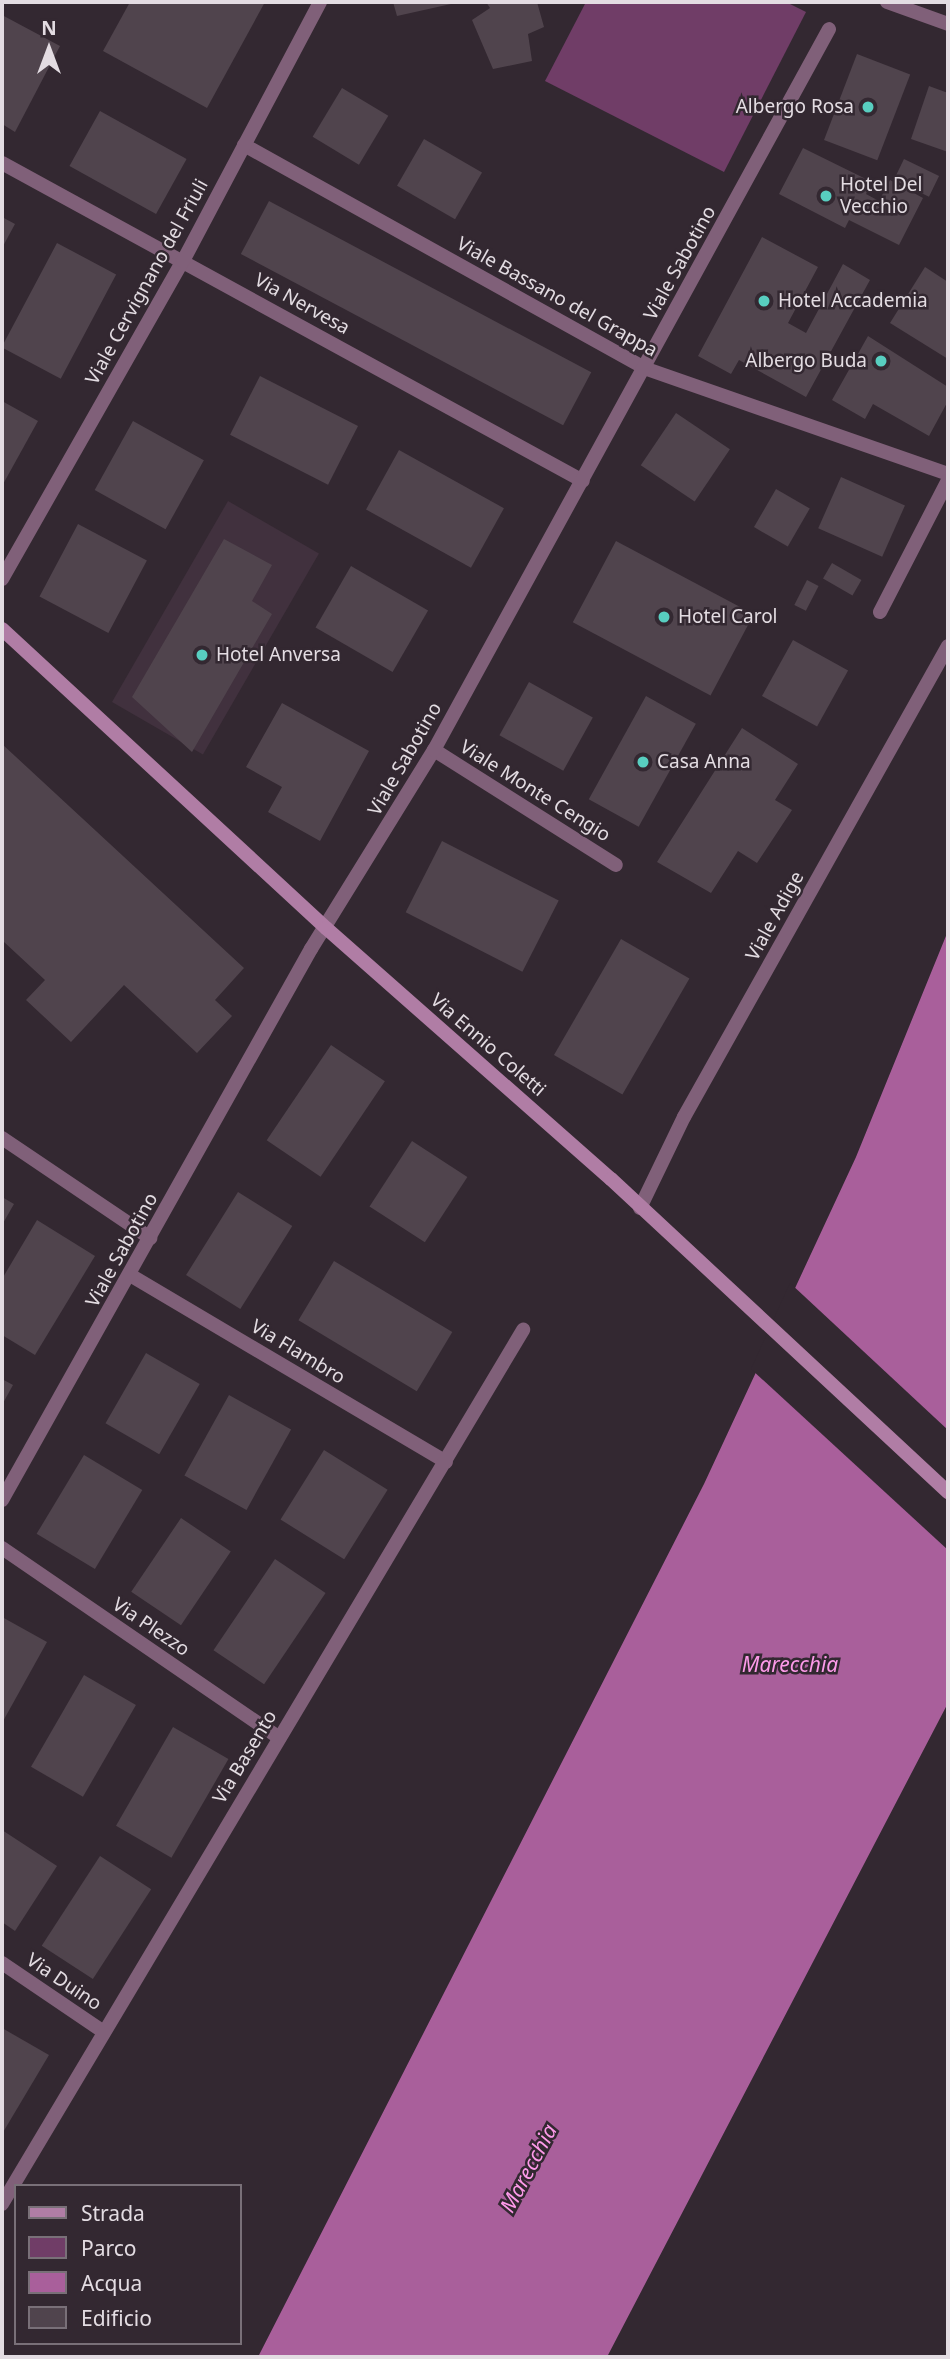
<!DOCTYPE html>
<html>
<head>
<meta charset="utf-8">
<style>
  body { margin:0 }
  #map { position:relative; width:950px; height:2359px; overflow:hidden; background:#332831; font-family:"Noto Sans",sans-serif }
  div>[style] { position:absolute }
  [style*='--x'] { left:calc(var(--x)*1px); top:calc(var(--y)*1px); width:calc(var(--w)*1px); rotate:calc(var(--a)*1deg) }
  .built>* { inset:0; background:#41313e; transform-origin:0 0 }
  .green>* { inset:0; background:#703d67 }
  .water>* { inset:0; background:#a95f9b }
  .pier>* { inset:0; background:#332831 }
  .building>* { inset:0; background:#50444d; transform-origin:0 0 }
  .street>* { height:14px; margin:-7px; padding:0 7px; transform-origin:7px; border-radius:7px; background:#806079 }
  .secondary>* { height:14px; margin:-7px; padding:0 7px; transform-origin:7px; border-radius:7px; background:#b07da5 }
  .dots>* { width:19px; height:19px; translate:-50% -50%; box-sizing:border-box; border:4px solid #332831; border-radius:50% }
  span { translate:-50% -50%; white-space:nowrap; text-align:center; line-height:1.15; -webkit-text-stroke:5px #332831; paint-order:stroke }
  .poi-label { font-size:19px; color:#e3dce2 }
  .right { translate:-100% -50%; text-align:right }
  .left { translate:0 -50%; text-align:left }
  .street-label { font-size:19px; color:#e3dce2 }
  .water-label { font-size:21px; color:#fd9ae9; font-style:italic }
  .frame { position:absolute; inset:0; border:4px solid #e3dce2; pointer-events:none }
  .legend { position:absolute; left:14px; top:2184px; width:228px; height:161px; box-sizing:border-box; background:#332831; border:2px solid #797078; margin:0; padding:9px 12px; list-style:none; font-size:21px; color:#e3dce2 }
  .legend li { display:flex; align-items:center; gap:14px; height:35px }
  .legend b { width:35px; border:2px solid #797078 }
  .north { position:absolute; left:14px; top:14px; width:70px; height:70px; -webkit-text-stroke:5px #332831; paint-order:stroke; rotate:0deg; font-size:19px; font-weight:700; line-height:28px; text-align:center; color:#e3dce2 }
  .north::after { content:''; display:block; margin:auto; width:24px; height:32px; background:#e3dce2; clip-path:polygon(50% 0,100% 100%,50% 72%,0 100%) }
</style>
</head>
<body>
<div id="map">
  <div class="built">
    <div style="left:228px;top:501px;width:105px;height:232px;rotate:30deg"></div>
  </div>
  <div class="green">
    <div style="clip-path:polygon(586px 2px,786px 2px,806px 12px,724px 172px,545px 81px)"></div>
  </div>
  <div class="water">
    <div style="clip-path:polygon(948px 931px,948px 1703px,607px 2357px,258px 2357px,704px 1484px,856px 1157px)"></div>
  </div>
  <div class="pier">
    <div style="clip-path:polygon(790px 1283px,948px 1430px,948px 1550px,751px 1369px)"></div>
  </div>
  <div class="building">
    <div style="clip-path:polygon(130px 2px,265px 2px,207px 108px,103px 51px)"></div>
    <div style="clip-path:polygon(393px 2px,451px 2px,451px 4px,397px 16px)"></div>
    <div style="clip-path:polygon(486px 2px,537px 2px,544px 27px,528px 34px,532px 61px,493px 69px,472px 20px,490px 8px)"></div>
    <div style="clip-path:polygon(2px 15px,60px 46px,15px 132px,2px 124px)"></div>
    <div style="left:857px;top:54px;width:57px;height:92px;rotate:21deg"></div>
    <div style="clip-path:polygon(929px 86px,948px 93px,948px 152px,911px 139px)"></div>
    <div style="left:342px;top:88px;width:54px;height:57px;rotate:31deg"></div>
    <div style="left:100px;top:111px;width:99px;height:63px;rotate:29deg"></div>
    <div style="left:424px;top:139px;width:67px;height:54px;rotate:30deg"></div>
    <div style="clip-path:polygon(803px 148px,872px 182px,866px 194px,879px 201px,890px 180px,923px 198px,899px 245px,849px 220px,845px 228px,779px 194px)"></div>
    <div style="left:904px;top:159px;width:39px;height:23px;rotate:26deg"></div>
    <div style="left:269px;top:201px;width:365px;height:60px;rotate:28deg"></div>
    <div style="clip-path:polygon(2px 217px,15px 224px,2px 248px)"></div>
    <div style="clip-path:polygon(762px 237px,818px 267px,788px 323px,806px 333px,843px 264px,870px 280px,806px 397px,739px 360px,731px 374px,698px 356px)"></div>
    <div style="left:57px;top:243px;width:67px;height:118px;rotate:28deg"></div>
    <div style="clip-path:polygon(925px 267px,948px 282px,948px 359px,890px 323px)"></div>
    <div style="clip-path:polygon(868px 336px,948px 387px,948px 401px,929px 436px,873px 404px,865px 419px,832px 400px)"></div>
    <div style="left:260px;top:376px;width:110px;height:66px;rotate:27deg"></div>
    <div style="clip-path:polygon(2px 401px,38px 421px,2px 486px)"></div>
    <div style="left:676px;top:413px;width:65px;height:63px;rotate:34deg"></div>
    <div style="left:133px;top:421px;width:81px;height:79px;rotate:29deg"></div>
    <div style="left:399px;top:450px;width:120px;height:68px;rotate:29deg"></div>
    <div style="left:841px;top:477px;width:70px;height:56px;rotate:24deg"></div>
    <div style="left:776px;top:489px;width:39px;height:44px;rotate:30deg"></div>
    <div style="left:78px;top:524px;width:78px;height:82px;rotate:28deg"></div>
    <div style="clip-path:polygon(224px 539px,272px 565px,252px 601px,272px 614px,192px 752px,132px 697px)"></div>
    <div style="left:616px;top:541px;width:156px;height:92px;rotate:28deg"></div>
    <div style="left:832px;top:563px;width:34px;height:18px;rotate:30deg"></div>
    <div style="left:351px;top:566px;width:89px;height:71px;rotate:30deg"></div>
    <div style="left:807px;top:580px;width:13px;height:28px;rotate:27deg"></div>
    <div style="left:793px;top:640px;width:63px;height:64px;rotate:29deg"></div>
    <div style="left:529px;top:682px;width:73px;height:61px;rotate:29deg"></div>
    <div style="left:646px;top:696px;width:57px;height:118px;rotate:29deg"></div>
    <div style="clip-path:polygon(282px 703px,369px 751px,320px 841px,268px 812px,282px 787px,246px 767px)"></div>
    <div style="clip-path:polygon(742px 728px,798px 764px,775px 800px,792px 810px,757px 863px,738px 851px,711px 893px,657px 862px)"></div>
    <div style="clip-path:polygon(2px 744px,244px 968px,215px 1000px,232px 1016px,197px 1053px,124px 985px,71px 1042px,26px 1000px,45px 980px,4px 942px,2px 945px)"></div>
    <div style="left:442px;top:841px;width:131px;height:80px;rotate:27deg"></div>
    <div style="left:621px;top:939px;width:79px;height:134px;rotate:30deg"></div>
    <div style="left:331px;top:1045px;width:65px;height:115px;rotate:34deg"></div>
    <div style="left:412px;top:1141px;width:66px;height:78px;rotate:33deg"></div>
    <div style="left:238px;top:1192px;width:64px;height:98px;rotate:32deg"></div>
    <div style="clip-path:polygon(2px 1197px,14px 1204px,2px 1225px)"></div>
    <div style="clip-path:polygon(37px 1220px,95px 1256px,35px 1355px,2px 1335px,2px 1279px)"></div>
    <div style="left:334px;top:1261px;width:138px;height:69px;rotate:31deg"></div>
    <div style="left:146px;top:1353px;width:62px;height:81px;rotate:30deg"></div>
    <div style="clip-path:polygon(2px 1379px,13px 1385px,2px 1405px)"></div>
    <div style="left:229px;top:1395px;width:71px;height:92px;rotate:29deg"></div>
    <div style="left:324px;top:1450px;width:75px;height:82px;rotate:32deg"></div>
    <div style="left:84px;top:1455px;width:68px;height:92px;rotate:31deg"></div>
    <div style="left:181px;top:1518px;width:60px;height:89px;rotate:34deg"></div>
    <div style="left:275px;top:1559px;width:61px;height:110px;rotate:34deg"></div>
    <div style="clip-path:polygon(2px 1617px,47px 1642px,2px 1723px)"></div>
    <div style="left:84px;top:1675px;width:60px;height:106px;rotate:30deg"></div>
    <div style="left:173px;top:1727px;width:64px;height:114px;rotate:30deg"></div>
    <div style="clip-path:polygon(2px 1830px,57px 1866px,15px 1931px,2px 1922px)"></div>
    <div style="left:100px;top:1856px;width:61px;height:107px;rotate:33deg"></div>
    <div style="clip-path:polygon(2px 2028px,49px 2055px,2px 2134px)"></div>
  </div>
  <div class="street">
    <div style="--x:887;--y:2;--w:65;--a:19.8"></div>
    <div style="--x:244;--y:145;--w:458;--a:29.1"></div>
    <div style="--x:644;--y:368;--w:322;--a:19.2"></div>
    <div style="--x:2;--y:163;--w:662;--a:28.69"></div>
    <div style="--x:2;--y:579;--w:366;--a:-60.4"></div>
    <div style="--x:183;--y:261;--w:293;--a:-62.1"></div>
    <div style="--x:880;--y:612;--w:148;--a:-62.7"></div>
    <div style="--x:434;--y:750;--w:215;--a:32.3"></div>
    <div style="--x:2;--y:1138;--w:179;--a:34"></div>
    <div style="--x:640;--y:1208;--w:101;--a:-64.2"></div>
    <div style="--x:684;--y:1117;--w:540;--a:-60.73"></div>
    <div style="--x:130;--y:1275;--w:367;--a:30.6"></div>
    <div style="--x:2;--y:1500;--w:632;--a:-60.72"></div>
    <div style="--x:311;--y:949;--w:234;--a:-58.3"></div>
    <div style="--x:434;--y:750;--w:822;--a:-61.28"></div>
    <div style="--x:2;--y:1548;--w:336;--a:34.4"></div>
    <div style="--x:2;--y:1963;--w:123;--a:34.1"></div>
    <div style="--x:2;--y:2204;--w:1018;--a:-59.2"></div>
  </div>
  <div class="secondary">
    <div style="--x:2;--y:629;--w:441;--a:42.7"></div>
    <div style="--x:326;--y:928;--w:380;--a:41.4"></div>
    <div style="--x:611;--y:1179;--w:460;--a:42.9"></div>
  </div>
  <div class="dots">
    <div style="left:868px;top:107px;background:#58cec0"></div>
    <div style="left:826px;top:196px;background:#58cec0"></div>
    <div style="left:764px;top:301px;background:#58cec0"></div>
    <div style="left:881px;top:361px;background:#58cec0"></div>
    <div style="left:664px;top:617px;background:#58cec0"></div>
    <div style="left:202px;top:655px;background:#58cec0"></div>
    <div style="left:643px;top:762px;background:#58cec0"></div>
  </div>
  <div class="poi-label">
    <span class="right" style="left:854px;top:107px">Albergo Rosa</span>
    <span class="left" style="left:840px;top:196px">Hotel Del<br>Vecchio</span>
    <span class="left" style="left:778px;top:301px">Hotel Accademia</span>
    <span class="right" style="left:867px;top:361px">Albergo Buda</span>
    <span class="left" style="left:678px;top:617px">Hotel Carol</span>
    <span class="left" style="left:216px;top:655px">Hotel Anversa</span>
    <span class="left" style="left:657px;top:762px">Casa Anna</span>
  </div>
  <div class="street-label">
    <span style="left:680px;top:263px;rotate:-61deg">Viale Sabotino</span>
    <span style="left:147px;top:282px;rotate:-61deg">Viale Cervignano del Friuli</span>
    <span style="left:557px;top:297px;rotate:29deg">Viale Bassano del Grappa</span>
    <span style="left:302px;top:304px;rotate:29deg">Via Nervesa</span>
    <span style="left:405px;top:759px;rotate:-60deg">Viale Sabotino</span>
    <span style="left:535px;top:791px;rotate:32deg">Viale Monte Cengio</span>
    <span style="left:775px;top:916px;rotate:-61deg">Viale Adige</span>
    <span style="left:488px;top:1045px;rotate:41deg">Via Ennio Coletti</span>
    <span style="left:122px;top:1250px;rotate:-61deg">Viale Sabotino</span>
    <span style="left:298px;top:1352px;rotate:31deg">Via Flambro</span>
    <span style="left:151px;top:1627px;rotate:34deg">Via Plezzo</span>
    <span style="left:245px;top:1757px;rotate:-59deg">Via Basento</span>
    <span style="left:64px;top:1982px;rotate:34deg">Via Duino</span>
  </div>
  <div class="water-label">
    <span style="left:790px;top:1664px">Marecchia</span>
    <span style="left:528px;top:2168px;rotate:-62deg">Marecchia</span>
  </div>
  <div class="frame"></div>
  <ul class="legend">
  <li><b style="height:9px;background:#b07da5"></b>Strada</li>
  <li><b style="height:19px;background:#703d67"></b>Parco</li>
  <li><b style="height:19px;background:#a95f9b"></b>Acqua</li>
  <li><b style="height:19px;background:#50444d"></b>Edificio</li>
  </ul>
  <div class="north">N</div>
</div>
</body>
</html>
